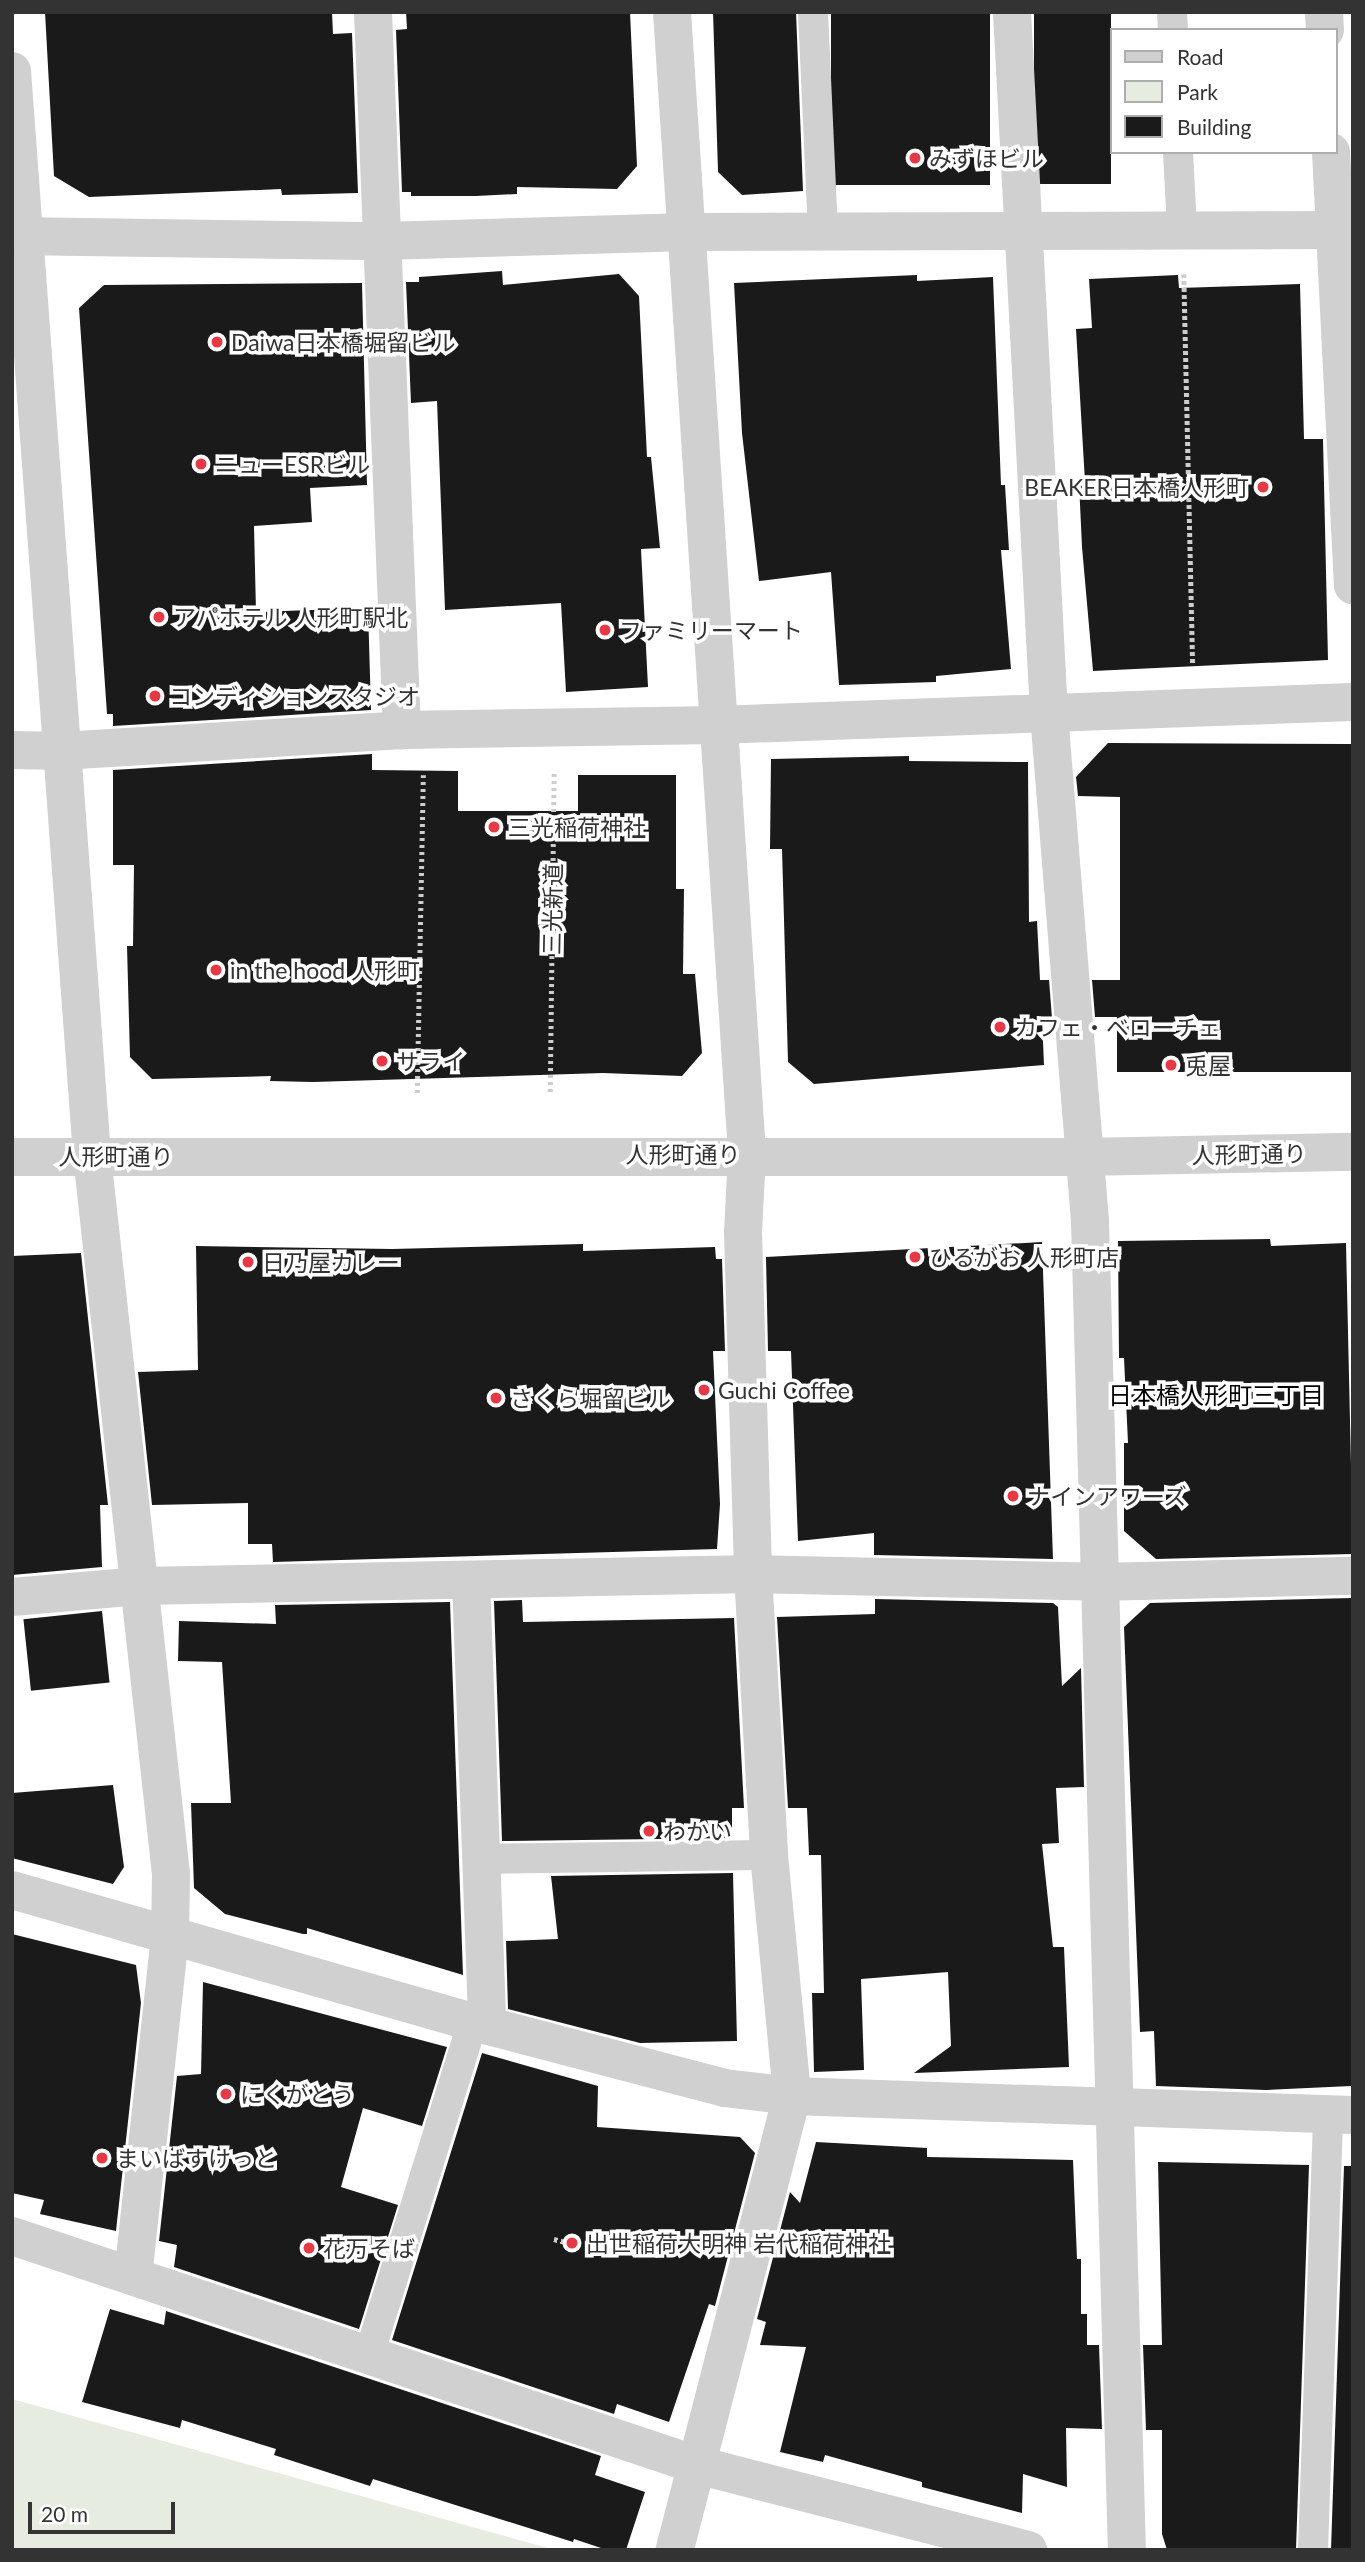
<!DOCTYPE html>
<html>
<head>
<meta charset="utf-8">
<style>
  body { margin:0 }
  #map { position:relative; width:1365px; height:2562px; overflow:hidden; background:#fff; font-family:Lato,"Noto Sans JP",sans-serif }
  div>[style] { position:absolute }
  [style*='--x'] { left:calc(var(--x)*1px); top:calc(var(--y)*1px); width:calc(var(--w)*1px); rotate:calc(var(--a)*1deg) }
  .green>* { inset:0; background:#e6ecdf }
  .building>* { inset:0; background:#1a1a1a; transform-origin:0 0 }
  .path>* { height:4.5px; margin-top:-2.25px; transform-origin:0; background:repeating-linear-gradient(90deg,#cdcdcd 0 3.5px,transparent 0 7px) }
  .service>* { height:30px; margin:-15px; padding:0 15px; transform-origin:15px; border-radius:15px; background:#d0d0d0 }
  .minor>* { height:38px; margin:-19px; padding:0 19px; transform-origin:19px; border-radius:19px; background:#d0d0d0 }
  .tertiary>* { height:38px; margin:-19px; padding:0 19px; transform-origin:19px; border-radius:19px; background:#d0d0d0 }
  .dots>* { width:19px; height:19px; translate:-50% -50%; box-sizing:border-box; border:4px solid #fff; border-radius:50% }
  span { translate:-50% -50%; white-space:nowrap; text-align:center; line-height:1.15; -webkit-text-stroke:7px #fff; paint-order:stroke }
  .poi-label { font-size:23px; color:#333 }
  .left { translate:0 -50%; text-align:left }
  .right { translate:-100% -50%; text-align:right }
  .street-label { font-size:23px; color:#333 }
  .neighbourhood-label { font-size:24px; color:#000 }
  .frame { position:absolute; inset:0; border:14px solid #333; pointer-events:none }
  .legend { position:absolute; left:1110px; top:28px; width:228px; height:126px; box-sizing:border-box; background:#fff; border:2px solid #adadad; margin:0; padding:9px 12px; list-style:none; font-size:21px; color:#333 }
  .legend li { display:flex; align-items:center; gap:14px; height:35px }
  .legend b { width:35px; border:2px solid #adadad }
  .scale { position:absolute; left:28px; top:2502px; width:147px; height:32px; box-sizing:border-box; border:4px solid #333; border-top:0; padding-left:9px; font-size:21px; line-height:24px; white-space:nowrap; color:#333; -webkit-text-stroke:5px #fff; paint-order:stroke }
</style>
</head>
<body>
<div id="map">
  <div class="green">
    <div style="clip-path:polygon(12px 2399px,555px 2550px,12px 2550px)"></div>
  </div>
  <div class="building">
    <div style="clip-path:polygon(45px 12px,332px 12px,333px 34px,352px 33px,358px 193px,282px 195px,281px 189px,89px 197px,54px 176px)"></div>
    <div style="clip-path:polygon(406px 12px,630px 12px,637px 166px,617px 189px,517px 187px,517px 194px,476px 196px,411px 196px,411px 192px,402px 192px,396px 30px,407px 29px)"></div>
    <div style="clip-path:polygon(713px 12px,796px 12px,803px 191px,742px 195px,718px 172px)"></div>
    <div style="left:831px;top:12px;width:159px;height:173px"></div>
    <div style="left:1034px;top:12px;width:77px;height:172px"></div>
    <div style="clip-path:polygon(502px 271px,503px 285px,619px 274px,639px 296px,647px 457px,651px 457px,660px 548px,641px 549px,648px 687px,566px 692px,561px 603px,445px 610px,437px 401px,411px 403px,406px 282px,419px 282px,419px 277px)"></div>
    <div style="clip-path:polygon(917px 275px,917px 281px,993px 277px,1001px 485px,1005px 485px,1009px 550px,1001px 550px,1011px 669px,936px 676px,936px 682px,839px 685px,831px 572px,759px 581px,742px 433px,734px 283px)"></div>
    <div style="clip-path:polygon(1178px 275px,1179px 288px,1300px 284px,1304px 439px,1323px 439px,1328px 660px,1093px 671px,1082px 547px,1079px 483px,1085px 482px,1076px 329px,1092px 328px,1089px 279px)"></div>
    <div style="clip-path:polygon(362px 283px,367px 485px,310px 488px,312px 522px,254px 526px,256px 612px,368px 608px,371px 710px,113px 726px,113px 714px,107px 714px,79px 308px,104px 285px)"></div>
    <div style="clip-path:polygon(1108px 743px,1353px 744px,1353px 1072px,1117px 1072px,1117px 1017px,1095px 1017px,1092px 980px,1120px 980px,1120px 797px,1078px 796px,1076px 777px)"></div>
    <div style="clip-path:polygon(372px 754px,372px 770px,458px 771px,458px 811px,578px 811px,578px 775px,676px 775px,676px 889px,684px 889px,683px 974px,695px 974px,702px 1053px,682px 1076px,603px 1073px,313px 1082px,270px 1081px,271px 1076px,152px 1079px,130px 1057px,127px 946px,133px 946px,134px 865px,113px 865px,113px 770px)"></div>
    <div style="clip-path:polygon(909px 756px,909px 761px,1028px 762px,1029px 922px,1037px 921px,1040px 980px,1049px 980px,1052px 1018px,1042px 1018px,1044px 1065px,814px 1084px,788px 1062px,782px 849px,770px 849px,771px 759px)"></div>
    <div style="clip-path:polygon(1270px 1239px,1271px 1246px,1346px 1243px,1353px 1554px,1156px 1559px,1124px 1531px,1124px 1443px,1128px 1443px,1124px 1358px,1119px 1358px,1118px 1241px)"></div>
    <div style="clip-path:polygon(1042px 1242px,1053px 1559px,874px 1555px,874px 1533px,798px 1541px,791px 1351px,768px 1351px,766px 1257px)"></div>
    <div style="clip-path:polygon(583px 1244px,583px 1251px,715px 1247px,716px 1259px,722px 1259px,725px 1351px,713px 1351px,720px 1504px,717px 1549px,273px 1562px,272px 1544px,248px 1544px,248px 1503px,152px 1505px,138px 1372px,198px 1370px,196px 1246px,392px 1249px)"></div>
    <div style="clip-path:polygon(81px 1253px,108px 1505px,100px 1505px,102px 1567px,12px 1575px,12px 1256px)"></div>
    <div style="clip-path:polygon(1353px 1598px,1351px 2086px,1266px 2090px,1156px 2086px,1154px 2031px,1140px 2032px,1124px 1627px,1150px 1603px)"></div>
    <div style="clip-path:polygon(875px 1599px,1053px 1603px,1058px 1607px,1062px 1686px,1081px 1668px,1084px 1787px,1056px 1788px,1059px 1843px,1042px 1844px,1053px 1947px,1064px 1947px,1069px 2067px,914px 2073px,951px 2046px,948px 1972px,861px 1979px,864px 2070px,814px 2072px,812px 1993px,824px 1993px,821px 1855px,809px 1855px,807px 1808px,788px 1808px,777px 1617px,875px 1614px)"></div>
    <div style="clip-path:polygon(522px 1600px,523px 1622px,734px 1618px,744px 1808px,732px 1808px,732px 1838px,502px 1841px,494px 1601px)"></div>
    <div style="clip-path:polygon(450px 1602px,463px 1975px,307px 1928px,307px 1934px,303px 1934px,225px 1914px,194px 1888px,191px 1803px,231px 1803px,222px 1662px,178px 1661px,179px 1621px,276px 1624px,275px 1605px)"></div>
    <div style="left:102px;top:1611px;width:72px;height:79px;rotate:84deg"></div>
    <div style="clip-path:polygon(113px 1785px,124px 1867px,113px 1884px,12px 1858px,12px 1793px)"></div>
    <div style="clip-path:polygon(733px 1873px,737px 2041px,640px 2043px,508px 2009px,506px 1941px,558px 1939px,551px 1876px)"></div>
    <div style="clip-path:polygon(12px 1934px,136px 1965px,141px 2003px,116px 2231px,40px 2214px,44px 2200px,12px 2193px)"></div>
    <div style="clip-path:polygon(203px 1982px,447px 2047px,422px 2126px,363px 2108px,341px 2187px,398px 2205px,359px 2329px,174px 2267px,177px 2245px,159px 2241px,177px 2076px,201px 2074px)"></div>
    <div style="clip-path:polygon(482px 2053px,598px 2086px,597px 2127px,740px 2137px,755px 2153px,715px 2306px,709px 2304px,669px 2422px,617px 2404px,614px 2414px,392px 2340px)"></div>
    <div style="clip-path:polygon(816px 2142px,927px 2148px,927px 2157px,1073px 2160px,1077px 2259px,1081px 2259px,1081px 2314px,1087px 2314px,1087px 2345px,1099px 2345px,1102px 2429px,1066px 2428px,1067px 2487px,1023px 2474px,1022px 2513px,922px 2487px,922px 2482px,825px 2455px,823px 2462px,780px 2452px,806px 2347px,760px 2345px,766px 2322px,757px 2319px,790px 2192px,800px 2203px)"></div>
    <div style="clip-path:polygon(1158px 2162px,1309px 2165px,1296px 2550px,1167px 2550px,1162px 2534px,1162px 2430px,1146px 2430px,1143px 2345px,1162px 2345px)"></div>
    <div style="clip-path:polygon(1344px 2166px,1353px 2166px,1353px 2550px,1331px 2550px)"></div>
    <div style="clip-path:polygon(110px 2309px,164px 2325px,166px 2311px,601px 2456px,595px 2475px,645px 2492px,626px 2550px,607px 2550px,574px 2539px,573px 2542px,373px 2479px,370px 2486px,274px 2455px,276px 2449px,182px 2420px,180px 2428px,82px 2402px)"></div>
  </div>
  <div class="path">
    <div style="--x:1184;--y:274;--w:390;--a:88.7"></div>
    <div style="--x:550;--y:1092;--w:319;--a:-89.3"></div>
    <div style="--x:417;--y:1093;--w:318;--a:-88.9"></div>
    <div style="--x:554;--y:2239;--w:11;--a:15"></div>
  </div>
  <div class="service">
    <div style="--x:813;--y:12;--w:222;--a:87.4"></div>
    <div style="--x:1172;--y:12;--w:18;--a:87"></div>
    <div style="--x:1178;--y:152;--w:77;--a:87"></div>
    <div style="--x:481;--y:1859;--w:288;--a:-0.8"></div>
    <div style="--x:369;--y:2355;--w:349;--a:-72.7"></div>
    <div style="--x:1313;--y:2550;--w:435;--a:-88"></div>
  </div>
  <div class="minor">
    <div style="--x:373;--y:12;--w:719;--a:87.69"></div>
    <div style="--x:672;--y:12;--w:1144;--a:86.24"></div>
    <div style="--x:747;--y:1154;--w:79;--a:92.9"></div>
    <div style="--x:743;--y:1233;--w:341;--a:88.3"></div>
    <div style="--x:753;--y:1574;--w:281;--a:86.7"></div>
    <div style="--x:769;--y:1855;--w:242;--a:84.5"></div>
    <div style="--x:792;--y:2096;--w:469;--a:104.5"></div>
    <div style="--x:1012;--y:12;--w:703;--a:86.98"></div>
    <div style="--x:1049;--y:714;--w:509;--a:85.38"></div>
    <div style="--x:1090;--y:1221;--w:1330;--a:88.41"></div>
    <div style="--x:1324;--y:12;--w:18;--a:87"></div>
    <div style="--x:12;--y:71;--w:1088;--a:85.78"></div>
    <div style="--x:92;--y:1156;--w:722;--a:83.72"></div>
    <div style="--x:171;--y:1874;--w:62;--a:90.9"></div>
    <div style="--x:170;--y:1936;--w:342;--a:96.2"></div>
    <div style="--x:1331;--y:152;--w:434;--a:87.1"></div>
    <div style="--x:12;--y:236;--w:371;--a:0.8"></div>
    <div style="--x:383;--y:241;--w:306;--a:-1.7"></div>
    <div style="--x:689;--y:232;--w:664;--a:-0.17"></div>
    <div style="--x:12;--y:750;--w:49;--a:1.2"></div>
    <div style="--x:61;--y:751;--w:342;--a:-3.5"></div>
    <div style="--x:402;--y:730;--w:315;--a:-0.9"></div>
    <div style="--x:717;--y:725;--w:636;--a:-2.07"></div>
    <div style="--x:471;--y:1580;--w:445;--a:87.9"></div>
    <div style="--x:12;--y:1597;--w:129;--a:-4.9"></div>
    <div style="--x:141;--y:1586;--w:612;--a:-1.12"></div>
    <div style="--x:753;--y:1574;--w:346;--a:1.3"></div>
    <div style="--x:1099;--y:1582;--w:254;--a:-1.4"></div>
    <div style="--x:12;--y:1890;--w:480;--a:16"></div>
    <div style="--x:473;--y:2022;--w:260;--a:14.7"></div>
    <div style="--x:724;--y:2088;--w:68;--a:6.7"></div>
    <div style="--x:792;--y:2096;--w:561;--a:1.94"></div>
    <div style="--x:12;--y:2236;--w:722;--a:18.49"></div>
    <div style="--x:697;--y:2465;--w:342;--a:14.4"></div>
  </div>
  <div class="tertiary">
    <div style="--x:12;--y:1157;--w:1071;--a:0"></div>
    <div style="--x:1083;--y:1157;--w:270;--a:-1.1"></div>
  </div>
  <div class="dots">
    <div style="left:915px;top:158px;background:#e63946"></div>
    <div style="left:217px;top:342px;background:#e63946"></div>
    <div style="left:201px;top:464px;background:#e63946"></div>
    <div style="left:1263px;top:487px;background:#e63946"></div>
    <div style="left:159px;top:617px;background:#e63946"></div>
    <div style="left:605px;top:630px;background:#e63946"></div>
    <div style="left:155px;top:696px;background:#e63946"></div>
    <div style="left:494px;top:827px;background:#e63946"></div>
    <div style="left:216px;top:970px;background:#e63946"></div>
    <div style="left:1000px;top:1027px;background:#e63946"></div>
    <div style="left:382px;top:1061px;background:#e63946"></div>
    <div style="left:1171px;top:1065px;background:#e63946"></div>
    <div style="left:915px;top:1257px;background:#e63946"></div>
    <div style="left:248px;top:1262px;background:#e63946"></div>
    <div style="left:704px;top:1390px;background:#e63946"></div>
    <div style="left:496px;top:1398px;background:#e63946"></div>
    <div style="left:1013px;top:1496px;background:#e63946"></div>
    <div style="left:649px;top:1831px;background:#e63946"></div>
    <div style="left:226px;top:2094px;background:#e63946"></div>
    <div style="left:102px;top:2158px;background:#e63946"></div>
    <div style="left:572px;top:2243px;background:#e63946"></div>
    <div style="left:309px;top:2248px;background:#e63946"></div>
  </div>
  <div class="poi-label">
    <span class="left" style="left:929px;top:158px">みずほビル</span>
    <span class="left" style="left:231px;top:342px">Daiwa日本橋堀留ビル</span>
    <span class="left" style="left:215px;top:464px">ニューESRビル</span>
    <span class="right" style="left:1249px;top:487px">BEAKER日本橋人形町</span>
    <span class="left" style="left:173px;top:617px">アパホテル 人形町駅北</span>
    <span class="left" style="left:619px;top:630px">ファミリーマート</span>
    <span class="left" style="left:169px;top:696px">コンディションスタジオ</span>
    <span class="left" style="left:508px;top:827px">三光稲荷神社</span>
    <span class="left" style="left:230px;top:970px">in the hood 人形町</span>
    <span class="left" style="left:1014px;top:1027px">カフェ・ベローチェ</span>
    <span class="left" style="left:396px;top:1061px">サライ</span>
    <span class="left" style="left:1185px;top:1065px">兎屋</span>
    <span class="left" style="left:929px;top:1257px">ひるがお 人形町店</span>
    <span class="left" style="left:262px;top:1262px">日乃屋カレー</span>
    <span class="left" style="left:718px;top:1390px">Guchi Coffee</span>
    <span class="left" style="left:510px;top:1398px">さくら堀留ビル</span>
    <span class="left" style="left:1027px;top:1496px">ナインアワーズ</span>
    <span class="left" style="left:663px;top:1831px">わかい</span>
    <span class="left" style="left:240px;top:2094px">にくがとう</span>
    <span class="left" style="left:116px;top:2158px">まいばすけっと</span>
    <span class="left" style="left:586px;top:2243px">出世稲荷大明神 岩代稲荷神社</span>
    <span class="left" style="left:323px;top:2248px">花万そば</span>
  </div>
  <div class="street-label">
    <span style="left:552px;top:909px;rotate:-89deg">三光新道</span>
    <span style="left:683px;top:1154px">人形町通り</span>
    <span style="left:1249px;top:1154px;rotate:-1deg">人形町通り</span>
    <span style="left:116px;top:1156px">人形町通り</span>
  </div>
  <div class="neighbourhood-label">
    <span style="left:1216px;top:1395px">日本橋人形町三丁目</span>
  </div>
  <div class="frame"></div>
  <ul class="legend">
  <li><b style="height:9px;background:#d0d0d0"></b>Road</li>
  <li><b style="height:19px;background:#e6ecdf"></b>Park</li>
  <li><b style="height:19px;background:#1a1a1a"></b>Building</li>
  </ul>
  <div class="scale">20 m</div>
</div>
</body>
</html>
